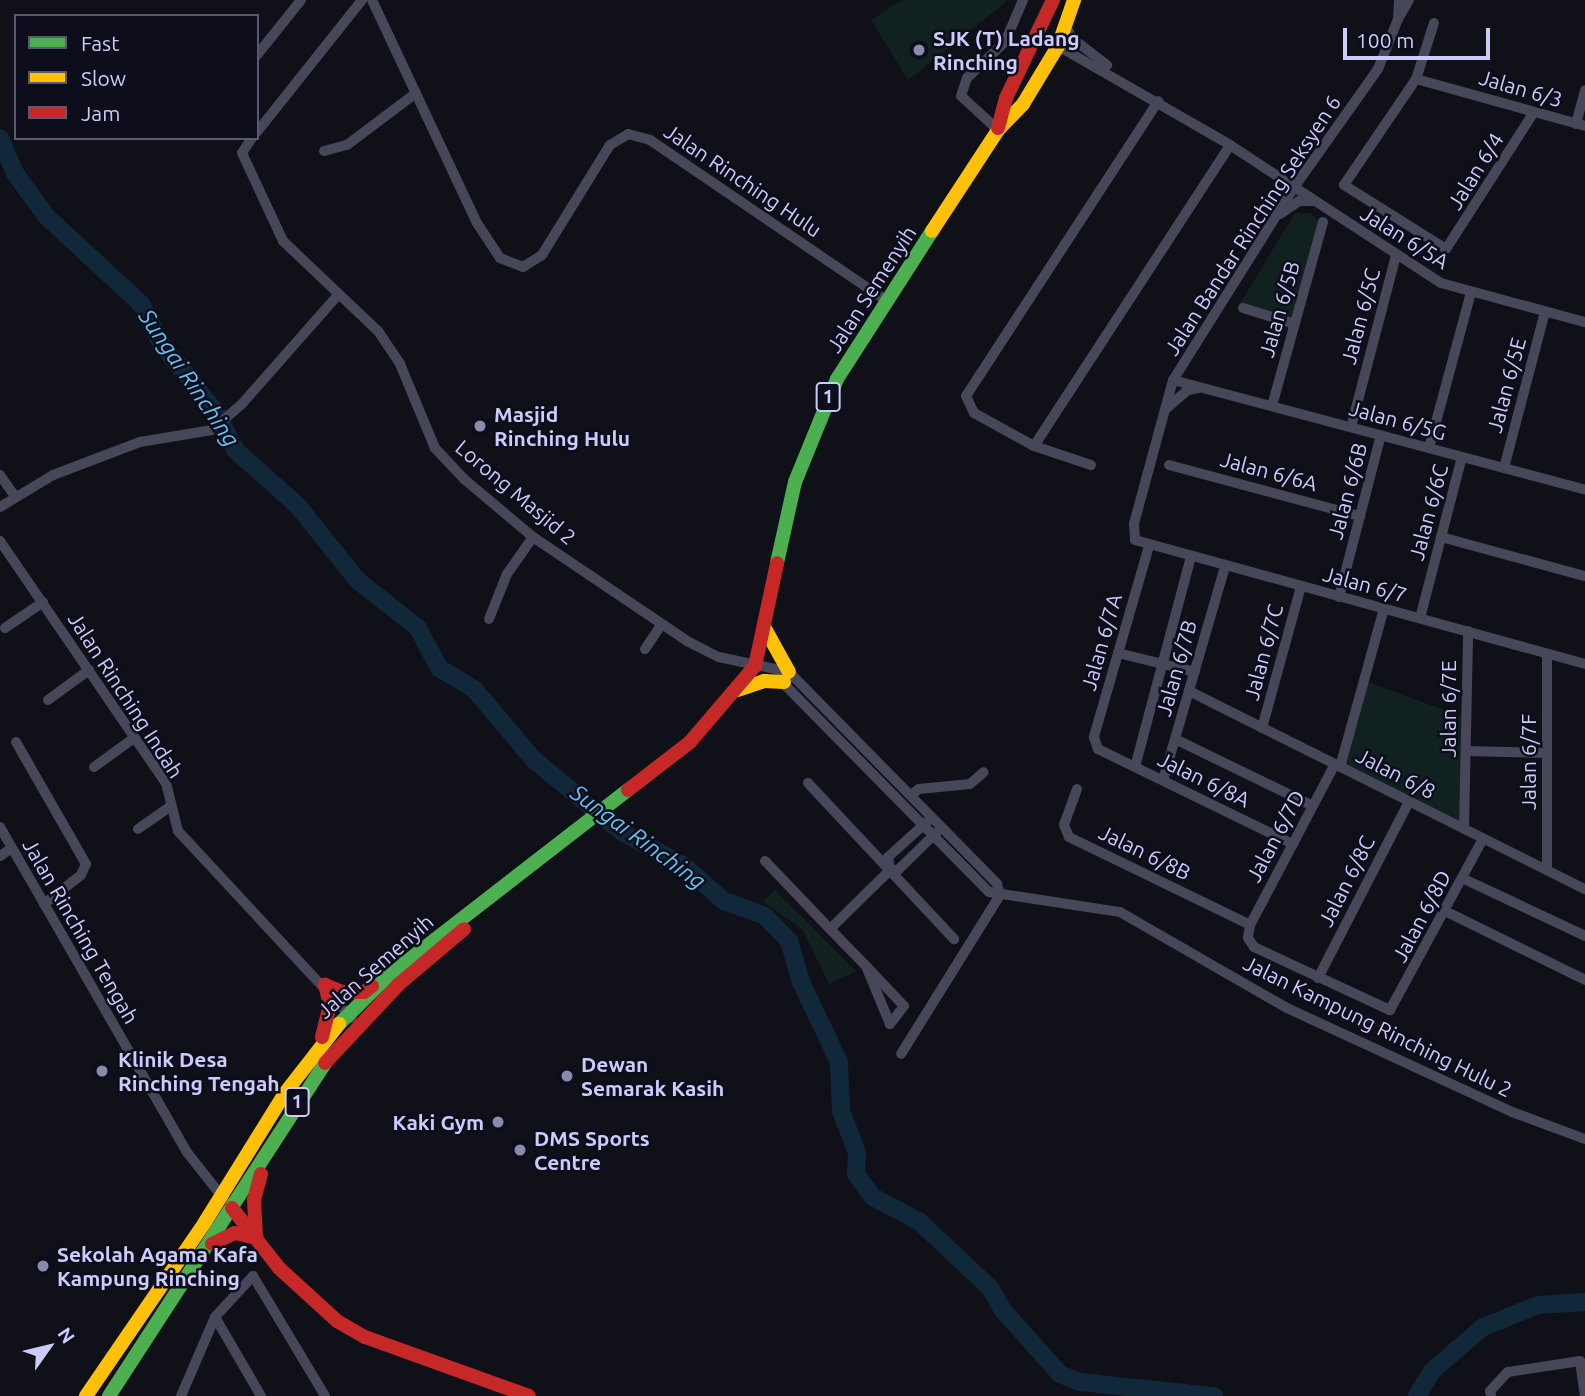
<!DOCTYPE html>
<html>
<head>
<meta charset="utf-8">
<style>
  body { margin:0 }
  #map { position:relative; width:1585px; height:1396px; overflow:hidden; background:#101018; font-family:Ubuntu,sans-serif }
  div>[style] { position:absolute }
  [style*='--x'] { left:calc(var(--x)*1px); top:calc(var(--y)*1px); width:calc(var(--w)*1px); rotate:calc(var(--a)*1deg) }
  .green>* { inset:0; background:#102120 }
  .river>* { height:18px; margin:-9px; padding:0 9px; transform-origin:9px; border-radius:9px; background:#11283b }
  .street>* { height:10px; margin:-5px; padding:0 5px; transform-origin:5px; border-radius:5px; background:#464758 }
  .fast>* { height:14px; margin:-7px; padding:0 7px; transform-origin:7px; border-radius:7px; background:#4caf50 }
  .slow>* { height:14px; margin:-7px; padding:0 7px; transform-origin:7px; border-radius:7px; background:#ffc107 }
  .jam>* { height:14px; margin:-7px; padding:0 7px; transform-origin:7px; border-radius:7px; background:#c62828 }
  .dots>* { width:19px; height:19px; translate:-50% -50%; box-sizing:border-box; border:4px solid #0d0d1b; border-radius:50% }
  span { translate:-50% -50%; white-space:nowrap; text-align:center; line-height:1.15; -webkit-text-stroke:5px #0d0d1b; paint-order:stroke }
  .shield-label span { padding:2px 5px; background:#0d0d1b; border:2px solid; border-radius:5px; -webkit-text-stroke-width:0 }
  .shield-label { font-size:19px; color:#cbccfa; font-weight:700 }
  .poi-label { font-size:21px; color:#cbccfa; font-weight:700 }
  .left { translate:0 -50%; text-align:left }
  .right { translate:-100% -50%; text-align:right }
  .street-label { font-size:21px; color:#cbccfa }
  .water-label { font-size:23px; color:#63c2f0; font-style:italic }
  .legend { position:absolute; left:14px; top:14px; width:245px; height:126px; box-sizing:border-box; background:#0d0d1b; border:2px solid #595974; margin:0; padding:9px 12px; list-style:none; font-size:21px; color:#cbccfa }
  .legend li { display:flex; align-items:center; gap:14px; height:35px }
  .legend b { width:35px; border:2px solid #595974 }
  .north { position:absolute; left:14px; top:1312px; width:70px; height:70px; -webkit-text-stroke:5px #0d0d1b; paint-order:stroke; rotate:56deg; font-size:19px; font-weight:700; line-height:28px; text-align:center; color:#cbccfa }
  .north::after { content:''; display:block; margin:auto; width:24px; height:32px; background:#cbccfa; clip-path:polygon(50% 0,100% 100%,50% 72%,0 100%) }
  .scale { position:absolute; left:1343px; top:28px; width:147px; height:32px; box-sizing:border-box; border:4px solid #cbccfa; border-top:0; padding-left:9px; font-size:21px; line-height:24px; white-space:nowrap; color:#cbccfa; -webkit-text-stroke:5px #0d0d1b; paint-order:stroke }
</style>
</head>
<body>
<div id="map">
  <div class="green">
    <div style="clip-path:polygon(902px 0,1005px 0,1005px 3px,908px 80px,871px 20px)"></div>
    <div style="clip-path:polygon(1295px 213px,1310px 213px,1319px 222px,1292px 320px,1239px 305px)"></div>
    <div style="clip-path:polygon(1365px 681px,1466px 718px,1463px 827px,1341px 767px)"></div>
    <div style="clip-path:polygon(775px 890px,856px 971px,829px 984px,803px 930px,763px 902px)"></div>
  </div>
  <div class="river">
    <div style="--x:0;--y:138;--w:38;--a:67"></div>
    <div style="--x:15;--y:173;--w:53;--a:54.2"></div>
    <div style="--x:46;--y:216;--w:129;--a:42.8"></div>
    <div style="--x:141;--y:304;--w:44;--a:62.9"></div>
    <div style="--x:161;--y:343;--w:90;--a:51.7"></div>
    <div style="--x:217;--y:414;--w:40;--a:63.4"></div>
    <div style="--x:235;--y:450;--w:84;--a:41.6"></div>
    <div style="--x:298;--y:506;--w:95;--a:51.4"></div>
    <div style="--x:357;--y:580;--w:78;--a:38.2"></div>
    <div style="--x:418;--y:628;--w:45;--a:62.3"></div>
    <div style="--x:439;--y:668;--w:41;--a:31"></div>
    <div style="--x:474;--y:689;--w:93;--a:49.8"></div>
    <div style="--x:534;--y:760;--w:114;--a:39.3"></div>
    <div style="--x:622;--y:832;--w:71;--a:28.7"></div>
    <div style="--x:684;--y:866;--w:53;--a:41.2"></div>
    <div style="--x:724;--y:901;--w:44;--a:20.1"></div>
    <div style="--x:765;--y:916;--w:35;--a:46"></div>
    <div style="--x:789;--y:941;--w:43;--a:73.7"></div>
    <div style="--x:801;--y:982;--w:89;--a:64.6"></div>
    <div style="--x:839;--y:1062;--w:49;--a:87.7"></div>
    <div style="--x:841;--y:1111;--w:45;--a:69.1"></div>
    <div style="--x:857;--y:1153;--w:21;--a:93"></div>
    <div style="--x:856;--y:1174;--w:29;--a:54"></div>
    <div style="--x:873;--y:1197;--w:53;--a:28"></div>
    <div style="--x:920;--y:1222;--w:96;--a:43.3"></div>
    <div style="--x:990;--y:1288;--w:24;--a:60"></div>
    <div style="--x:1002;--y:1309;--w:87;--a:48.3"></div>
    <div style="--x:1060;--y:1374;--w:22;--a:22"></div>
    <div style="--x:1080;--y:1382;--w:135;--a:6"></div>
    <div style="--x:1417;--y:1396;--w:29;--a:-59"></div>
    <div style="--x:1432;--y:1371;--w:67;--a:-40.8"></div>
    <div style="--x:1483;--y:1327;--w:59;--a:-21.8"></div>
    <div style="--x:1538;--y:1305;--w:47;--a:-3.7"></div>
  </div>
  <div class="street">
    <div style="--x:372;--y:0;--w:246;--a:64.8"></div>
    <div style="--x:477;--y:223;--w:42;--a:56.7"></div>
    <div style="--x:500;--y:258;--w:25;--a:21"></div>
    <div style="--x:523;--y:267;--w:22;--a:-32"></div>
    <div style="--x:542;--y:255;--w:129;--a:-58.3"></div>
    <div style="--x:610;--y:145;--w:21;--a:-31"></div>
    <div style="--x:628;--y:134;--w:23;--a:15"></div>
    <div style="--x:650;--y:140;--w:288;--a:34.2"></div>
    <div style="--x:1399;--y:0;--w:19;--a:93"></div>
    <div style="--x:1398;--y:19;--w:54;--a:111.8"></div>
    <div style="--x:1378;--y:69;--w:147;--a:125.3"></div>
    <div style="--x:1293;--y:189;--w:226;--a:122.1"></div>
    <div style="--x:1173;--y:380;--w:149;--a:105.2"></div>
    <div style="--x:1134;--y:524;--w:16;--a:86"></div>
    <div style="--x:1135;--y:540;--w:467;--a:15.4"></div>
    <div style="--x:1398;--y:19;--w:22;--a:-60"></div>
    <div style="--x:1434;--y:23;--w:59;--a:107.8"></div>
    <div style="--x:1416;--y:79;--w:128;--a:124.2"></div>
    <div style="--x:1344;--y:185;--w:120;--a:32.1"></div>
    <div style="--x:1446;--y:249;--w:163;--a:-57.3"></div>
    <div style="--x:1066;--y:27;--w:14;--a:60"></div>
    <div style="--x:1073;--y:39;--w:43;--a:37.4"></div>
    <div style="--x:1058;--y:46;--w:198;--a:29.9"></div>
    <div style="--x:1230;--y:145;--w:252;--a:33.2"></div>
    <div style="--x:1441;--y:283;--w:149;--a:15.2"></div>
    <div style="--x:257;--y:55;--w:70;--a:-51.3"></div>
    <div style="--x:1416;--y:79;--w:175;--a:15.5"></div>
    <div style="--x:1576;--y:124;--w:35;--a:-75"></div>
    <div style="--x:998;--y:130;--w:50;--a:-137.4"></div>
    <div style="--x:961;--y:96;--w:19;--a:-72"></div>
    <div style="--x:967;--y:78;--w:52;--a:-43.5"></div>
    <div style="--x:1005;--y:42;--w:46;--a:-66.8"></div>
    <div style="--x:257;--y:132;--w:169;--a:-51.5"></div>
    <div style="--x:252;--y:138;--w:18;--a:124"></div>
    <div style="--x:242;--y:153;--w:97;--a:65"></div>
    <div style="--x:283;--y:241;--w:131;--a:43.5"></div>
    <div style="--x:378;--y:331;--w:40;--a:56"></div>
    <div style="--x:400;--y:364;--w:91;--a:67.4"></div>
    <div style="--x:435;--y:448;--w:42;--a:46.9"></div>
    <div style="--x:464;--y:479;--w:90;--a:40"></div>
    <div style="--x:533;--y:537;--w:186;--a:34"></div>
    <div style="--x:687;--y:641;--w:36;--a:27"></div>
    <div style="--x:719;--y:657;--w:72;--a:12.1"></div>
    <div style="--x:789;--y:672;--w:297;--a:45.5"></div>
    <div style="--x:997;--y:884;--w:11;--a:75"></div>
    <div style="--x:1000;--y:895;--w:187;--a:121.9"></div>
    <div style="--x:324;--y:151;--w:24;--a:-15"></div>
    <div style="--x:347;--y:145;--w:86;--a:-37"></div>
    <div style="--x:1280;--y:214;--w:23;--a:-34"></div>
    <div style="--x:1299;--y:201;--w:13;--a:0"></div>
    <div style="--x:1243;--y:308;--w:54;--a:17.1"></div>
    <div style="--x:1173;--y:380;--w:426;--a:14.9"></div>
    <div style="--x:1272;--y:406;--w:191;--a:-74.5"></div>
    <div style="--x:1167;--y:408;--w:28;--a:-41"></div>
    <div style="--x:1188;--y:390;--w:11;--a:-10"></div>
    <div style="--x:1351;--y:427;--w:177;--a:-75.3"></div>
    <div style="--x:1034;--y:446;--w:359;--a:-56.9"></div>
    <div style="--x:1429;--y:448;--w:162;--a:-74.9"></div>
    <div style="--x:1091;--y:465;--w:60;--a:-161.6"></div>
    <div style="--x:1034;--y:446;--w:68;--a:-151.2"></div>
    <div style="--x:974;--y:413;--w:19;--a:-115"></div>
    <div style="--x:966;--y:396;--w:352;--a:-56.9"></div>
    <div style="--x:1169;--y:465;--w:198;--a:15"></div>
    <div style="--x:1504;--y:468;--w:161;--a:-75.3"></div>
    <div style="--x:0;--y:475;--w:24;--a:55"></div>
    <div style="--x:0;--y:507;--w:62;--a:-31.1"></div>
    <div style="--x:53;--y:475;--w:93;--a:-20.8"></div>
    <div style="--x:140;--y:442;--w:73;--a:-9.5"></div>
    <div style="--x:212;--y:430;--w:38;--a:-41"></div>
    <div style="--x:241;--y:405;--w:147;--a:-48.6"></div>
    <div style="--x:1441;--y:537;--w:149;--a:15.2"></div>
    <div style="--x:0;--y:541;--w:293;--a:55.6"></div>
    <div style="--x:166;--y:783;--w:49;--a:76"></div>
    <div style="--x:178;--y:831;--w:255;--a:47.1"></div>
    <div style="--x:1149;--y:546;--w:199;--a:106.1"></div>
    <div style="--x:1094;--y:737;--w:13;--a:72"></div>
    <div style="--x:1098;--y:749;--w:217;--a:26"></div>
    <div style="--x:1339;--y:597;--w:167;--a:-75.5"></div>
    <div style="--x:1420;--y:618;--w:166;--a:-75.4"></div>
    <div style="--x:489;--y:619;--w:48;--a:-68.2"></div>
    <div style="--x:507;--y:574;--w:45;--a:-54.9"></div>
    <div style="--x:5;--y:628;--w:46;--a:-34.4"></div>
    <div style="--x:645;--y:649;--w:30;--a:-56"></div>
    <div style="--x:1118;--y:653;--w:79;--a:13.9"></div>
    <div style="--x:779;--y:679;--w:299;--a:45.4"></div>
    <div style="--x:989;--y:892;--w:133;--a:8.7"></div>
    <div style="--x:1120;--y:912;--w:193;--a:29.9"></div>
    <div style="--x:1287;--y:1008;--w:248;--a:24.8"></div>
    <div style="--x:1512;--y:1112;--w:78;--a:20.3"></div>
    <div style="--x:1189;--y:691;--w:443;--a:26.6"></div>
    <div style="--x:48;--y:700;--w:51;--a:-36.2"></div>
    <div style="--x:1262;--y:728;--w:147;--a:-74.6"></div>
    <div style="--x:1175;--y:739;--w:153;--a:25.9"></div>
    <div style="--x:16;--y:742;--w:141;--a:60.2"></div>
    <div style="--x:86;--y:864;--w:12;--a:114"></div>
    <div style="--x:81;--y:875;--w:47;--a:141.9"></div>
    <div style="--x:1468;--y:751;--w:79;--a:1.5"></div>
    <div style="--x:1335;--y:764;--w:182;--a:117.8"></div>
    <div style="--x:1250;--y:925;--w:13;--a:99"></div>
    <div style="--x:1248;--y:938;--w:11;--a:56"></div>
    <div style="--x:1254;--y:947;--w:150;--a:24.9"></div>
    <div style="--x:1390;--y:1010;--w:195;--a:-61.5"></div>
    <div style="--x:94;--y:767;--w:49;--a:-35.9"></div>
    <div style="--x:1135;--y:767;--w:217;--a:-75.1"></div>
    <div style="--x:1340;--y:767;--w:165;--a:-74.5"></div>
    <div style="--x:1163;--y:780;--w:223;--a:-73.8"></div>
    <div style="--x:808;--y:783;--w:214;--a:46.9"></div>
    <div style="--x:1077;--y:789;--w:38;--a:110"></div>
    <div style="--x:1064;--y:825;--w:13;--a:67"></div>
    <div style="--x:1069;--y:837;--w:201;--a:25.9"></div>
    <div style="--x:911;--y:795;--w:10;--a:-37"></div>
    <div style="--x:919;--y:789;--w:51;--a:-5.6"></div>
    <div style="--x:970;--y:784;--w:18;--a:-41"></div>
    <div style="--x:929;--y:820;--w:55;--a:137.9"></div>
    <div style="--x:888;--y:857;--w:13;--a:81"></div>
    <div style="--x:890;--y:870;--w:8;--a:0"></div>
    <div style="--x:898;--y:870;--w:54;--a:-44.3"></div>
    <div style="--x:0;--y:827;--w:374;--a:60.1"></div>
    <div style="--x:186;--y:1151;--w:61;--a:51.6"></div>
    <div style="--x:138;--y:829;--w:39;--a:-35"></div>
    <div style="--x:1464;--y:829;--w:198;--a:-88.8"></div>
    <div style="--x:0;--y:856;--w:14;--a:-34"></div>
    <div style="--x:765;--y:861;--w:94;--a:46.3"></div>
    <div style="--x:830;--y:929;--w:52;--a:45.8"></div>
    <div style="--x:866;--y:966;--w:55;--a:46.5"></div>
    <div style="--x:904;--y:1006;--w:23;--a:128"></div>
    <div style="--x:890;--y:1024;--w:63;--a:-112.5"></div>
    <div style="--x:1547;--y:870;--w:216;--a:-90"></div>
    <div style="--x:1462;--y:878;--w:136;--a:25.2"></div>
    <div style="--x:1445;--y:911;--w:156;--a:26.2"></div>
    <div style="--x:830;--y:929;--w:84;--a:-44.5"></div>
    <div style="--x:1318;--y:978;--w:198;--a:-62.7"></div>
    <div style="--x:215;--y:1317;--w:91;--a:59.8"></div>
    <div style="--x:181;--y:1396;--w:86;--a:-66.7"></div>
    <div style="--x:215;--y:1317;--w:56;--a:-47.2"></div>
    <div style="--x:253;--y:1276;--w:140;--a:59"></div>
    <div style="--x:1491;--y:1396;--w:5;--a:-101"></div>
    <div style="--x:1490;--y:1391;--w:26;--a:-47"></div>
    <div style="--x:1508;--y:1372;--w:73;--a:-8.7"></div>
    <div style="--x:1580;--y:1361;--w:35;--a:82"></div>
  </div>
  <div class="fast">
    <div style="--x:777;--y:563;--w:83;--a:-77.5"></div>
    <div style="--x:795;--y:482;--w:111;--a:-67.8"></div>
    <div style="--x:837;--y:379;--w:176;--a:-57.3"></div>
    <div style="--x:339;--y:1024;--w:69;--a:-44.4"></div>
    <div style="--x:388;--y:976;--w:304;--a:-37.8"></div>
    <div style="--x:109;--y:1396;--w:397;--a:-57"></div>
  </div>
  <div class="slow">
    <div style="--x:932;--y:231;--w:121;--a:-56.8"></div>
    <div style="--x:998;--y:130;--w:36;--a:-46"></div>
    <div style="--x:1023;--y:104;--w:68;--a:-58.9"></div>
    <div style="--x:1058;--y:46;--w:49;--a:-70.8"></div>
    <div style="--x:764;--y:627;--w:51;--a:60.9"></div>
    <div style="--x:738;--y:690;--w:28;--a:-19"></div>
    <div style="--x:764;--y:681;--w:20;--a:3"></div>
    <div style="--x:86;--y:1396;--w:211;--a:-55.6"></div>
    <div style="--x:205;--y:1222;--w:152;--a:-58.2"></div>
    <div style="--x:285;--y:1093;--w:88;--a:-52"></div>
  </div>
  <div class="jam">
    <div style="--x:998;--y:128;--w:31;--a:-75"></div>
    <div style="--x:1006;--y:98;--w:109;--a:-64.4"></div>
    <div style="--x:628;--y:790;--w:78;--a:-37.7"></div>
    <div style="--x:690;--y:742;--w:100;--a:-49.5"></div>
    <div style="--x:755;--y:666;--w:105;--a:-77.9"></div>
    <div style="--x:325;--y:985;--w:18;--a:22"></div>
    <div style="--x:342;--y:992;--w:22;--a:0"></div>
    <div style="--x:364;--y:992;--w:10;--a:-37"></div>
    <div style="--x:322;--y:1037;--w:33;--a:-76"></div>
    <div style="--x:330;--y:1005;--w:21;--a:-104"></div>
    <div style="--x:325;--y:1063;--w:108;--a:-46.9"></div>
    <div style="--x:399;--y:984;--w:85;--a:-40.2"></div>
    <div style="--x:232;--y:1208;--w:76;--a:51.9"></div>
    <div style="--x:279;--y:1268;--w:79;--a:42.4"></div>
    <div style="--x:337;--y:1321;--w:32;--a:30"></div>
    <div style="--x:365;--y:1337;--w:174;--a:19.8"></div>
    <div style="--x:212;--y:1244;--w:25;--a:-26"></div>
    <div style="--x:235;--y:1233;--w:22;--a:13"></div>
    <div style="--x:256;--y:1238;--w:38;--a:-93"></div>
    <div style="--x:254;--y:1200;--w:27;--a:-75"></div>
  </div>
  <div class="dots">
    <div style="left:919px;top:50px;background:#8a8aab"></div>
    <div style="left:480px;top:426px;background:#8a8aab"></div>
    <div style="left:102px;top:1071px;background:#8a8aab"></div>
    <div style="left:567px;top:1076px;background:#8a8aab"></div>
    <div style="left:498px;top:1122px;background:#8a8aab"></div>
    <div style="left:520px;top:1150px;background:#8a8aab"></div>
    <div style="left:43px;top:1266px;background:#8a8aab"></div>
  </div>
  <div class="shield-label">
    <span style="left:828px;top:397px">1</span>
    <span style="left:297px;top:1102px">1</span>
  </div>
  <div class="poi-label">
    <span class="left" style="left:933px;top:50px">SJK (T) Ladang<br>Rinching</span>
    <span class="left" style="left:494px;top:426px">Masjid<br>Rinching Hulu</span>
    <span class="left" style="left:118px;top:1071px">Klinik Desa<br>Rinching Tengah</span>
    <span class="left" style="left:581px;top:1076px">Dewan<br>Semarak Kasih</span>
    <span class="right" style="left:484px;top:1122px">Kaki Gym</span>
    <span class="left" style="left:534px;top:1150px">DMS Sports<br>Centre</span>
    <span class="left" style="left:57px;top:1266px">Sekolah Agama Kafa<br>Kampung Rinching</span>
  </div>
  <div class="street-label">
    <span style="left:1521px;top:88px;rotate:16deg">Jalan 6/3</span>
    <span style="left:1475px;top:171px;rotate:-58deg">Jalan 6/4</span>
    <span style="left:743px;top:180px;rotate:34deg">Jalan Rinching Hulu</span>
    <span style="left:1252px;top:225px;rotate:-57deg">Jalan Bandar Rinching Seksyen 6</span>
    <span style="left:1405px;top:237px;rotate:32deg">Jalan 6/5A</span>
    <span style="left:871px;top:289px;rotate:-57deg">Jalan Semenyih</span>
    <span style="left:1279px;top:309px;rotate:-74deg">Jalan 6/5B</span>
    <span style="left:1360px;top:316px;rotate:-75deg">Jalan 6/5C</span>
    <span style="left:1506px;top:385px;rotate:-75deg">Jalan 6/5E</span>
    <span style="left:1398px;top:420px;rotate:15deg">Jalan 6/5G</span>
    <span style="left:1269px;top:471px;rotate:15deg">Jalan 6/6A</span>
    <span style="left:1347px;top:491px;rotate:-75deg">Jalan 6/6B</span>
    <span style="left:516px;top:492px;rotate:40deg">Lorong Masjid 2</span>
    <span style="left:1428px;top:512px;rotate:-75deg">Jalan 6/6C</span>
    <span style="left:1365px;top:584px;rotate:15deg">Jalan 6/7</span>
    <span style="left:1101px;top:642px;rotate:-74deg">Jalan 6/7A</span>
    <span style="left:1263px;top:652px;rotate:-75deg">Jalan 6/7C</span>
    <span style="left:1176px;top:668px;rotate:-74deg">Jalan 6/7B</span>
    <span style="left:126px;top:695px;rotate:57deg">Jalan Rinching Indah</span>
    <span style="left:1448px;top:709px;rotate:-90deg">Jalan 6/7E</span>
    <span style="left:1528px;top:762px;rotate:-90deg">Jalan 6/7F</span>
    <span style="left:1396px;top:773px;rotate:27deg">Jalan 6/8</span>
    <span style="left:1204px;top:779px;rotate:26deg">Jalan 6/8A</span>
    <span style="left:1275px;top:836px;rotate:-62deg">Jalan 6/7D</span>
    <span style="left:1145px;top:852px;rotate:26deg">Jalan 6/8B</span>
    <span style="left:1346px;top:881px;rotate:-63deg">Jalan 6/8C</span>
    <span style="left:1421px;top:916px;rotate:-62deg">Jalan 6/8D</span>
    <span style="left:81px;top:931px;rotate:60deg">Jalan Rinching Tengah</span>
    <span style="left:375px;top:966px;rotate:-41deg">Jalan Semenyih</span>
    <span style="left:1378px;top:1026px;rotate:26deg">Jalan Kampung Rinching Hulu 2</span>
  </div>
  <div class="water-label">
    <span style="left:189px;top:378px;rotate:56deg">Sungai Rinching</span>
    <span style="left:638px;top:837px;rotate:36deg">Sungai Rinching</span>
  </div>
  <ul class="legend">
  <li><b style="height:9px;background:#4caf50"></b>Fast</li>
  <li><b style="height:9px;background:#ffc107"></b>Slow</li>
  <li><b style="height:9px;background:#c62828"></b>Jam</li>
  </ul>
  <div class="north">N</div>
  <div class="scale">100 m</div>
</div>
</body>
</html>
